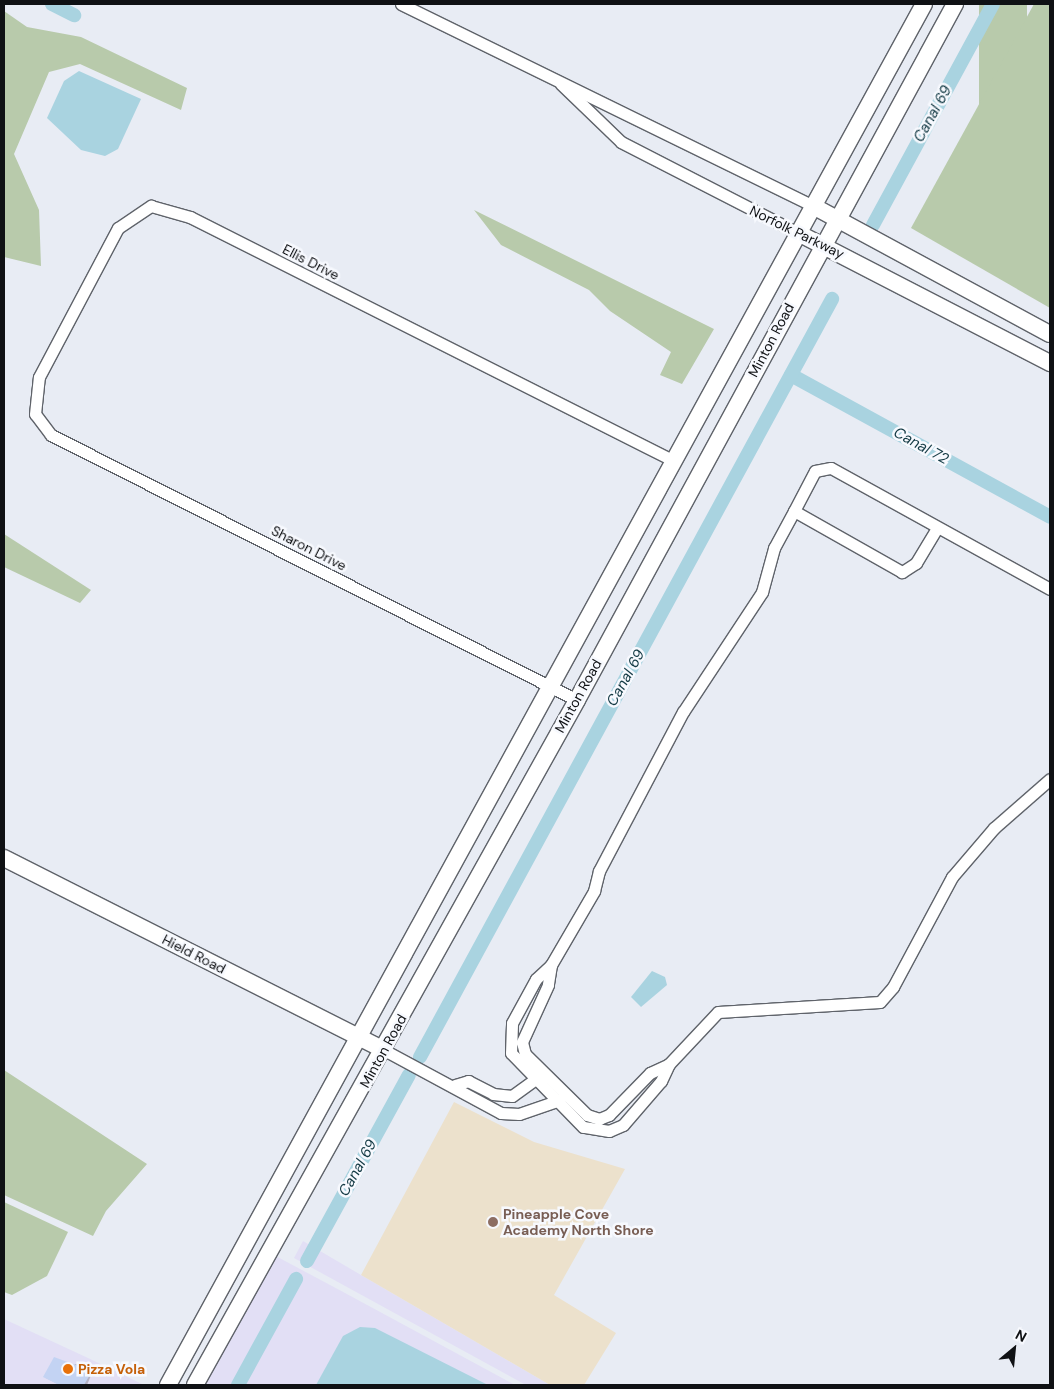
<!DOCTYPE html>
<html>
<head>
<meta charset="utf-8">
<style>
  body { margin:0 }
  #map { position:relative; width:1054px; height:1389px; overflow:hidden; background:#e8ecf4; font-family:"DM Sans",sans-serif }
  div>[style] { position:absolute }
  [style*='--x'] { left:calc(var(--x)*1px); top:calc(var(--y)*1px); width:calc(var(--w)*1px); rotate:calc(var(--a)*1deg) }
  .commercial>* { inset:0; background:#e2dff5 }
  .education>* { inset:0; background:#ece1cc }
  .green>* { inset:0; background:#b8caab; transform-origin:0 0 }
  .water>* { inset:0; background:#a9d3e0 }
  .shadow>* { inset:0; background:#0003 }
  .canal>* { height:14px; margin:-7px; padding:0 7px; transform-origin:7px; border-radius:7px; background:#a9d3e0 }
  .building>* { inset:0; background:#c3d3f3 }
  .roads { filter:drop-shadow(1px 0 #5f636a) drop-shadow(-1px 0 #5f636a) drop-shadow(0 1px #5f636a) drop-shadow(0 -1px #5f636a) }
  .street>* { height:11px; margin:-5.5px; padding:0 5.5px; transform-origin:5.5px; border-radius:5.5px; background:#fff }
  .secondary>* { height:16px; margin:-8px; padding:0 8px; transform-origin:8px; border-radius:8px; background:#fff }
  .dots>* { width:14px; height:14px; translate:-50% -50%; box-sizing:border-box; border:2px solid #f7f9fe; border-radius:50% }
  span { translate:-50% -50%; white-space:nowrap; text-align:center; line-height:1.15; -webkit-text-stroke:5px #f7f9fe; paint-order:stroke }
  .street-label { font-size:14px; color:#0f1114 }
  .education-label { font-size:14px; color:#785e54; font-weight:700 }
  .left { translate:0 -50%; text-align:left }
  .food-label { font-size:14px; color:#c56008; font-weight:700 }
  .water-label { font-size:15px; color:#133a44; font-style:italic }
  .frame { position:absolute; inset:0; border:5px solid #0f1114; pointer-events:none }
  .north { position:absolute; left:989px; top:1324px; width:50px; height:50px; -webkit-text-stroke:4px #f7f9fe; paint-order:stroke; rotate:28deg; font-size:14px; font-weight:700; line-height:20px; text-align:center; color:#0f1114 }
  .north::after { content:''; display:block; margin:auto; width:18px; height:22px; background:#0f1114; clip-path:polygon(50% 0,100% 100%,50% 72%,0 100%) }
</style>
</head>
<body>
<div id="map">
  <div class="commercial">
    <div style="clip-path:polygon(303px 1241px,361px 1275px,550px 1385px,526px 1385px,294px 1258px)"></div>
    <div style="clip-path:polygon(270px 1253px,345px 1293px,515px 1385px,195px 1385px)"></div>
    <div style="clip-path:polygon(4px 1319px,88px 1358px,144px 1385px,4px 1385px)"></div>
  </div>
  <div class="education">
    <div style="clip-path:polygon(454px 1102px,534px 1142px,625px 1169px,554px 1295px,616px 1333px,584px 1385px,550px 1385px,361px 1275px)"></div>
  </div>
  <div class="green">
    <div style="left:979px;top:4px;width:48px;height:226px"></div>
    <div style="clip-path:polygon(1034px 4px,1050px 4px,1050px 308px,911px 228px)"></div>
    <div style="clip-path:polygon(4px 11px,27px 27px,81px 37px,187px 88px,181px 110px,80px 64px,49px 72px,14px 154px,39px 210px,41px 266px,4px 257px)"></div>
    <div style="clip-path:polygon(474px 210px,714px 329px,682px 384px,660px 375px,671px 352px,610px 311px,589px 290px,501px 245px)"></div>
    <div style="clip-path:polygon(4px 534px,91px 590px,80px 603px,4px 567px)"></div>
    <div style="clip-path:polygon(4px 1070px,147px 1164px,106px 1211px,93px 1236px,4px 1195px)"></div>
    <div style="clip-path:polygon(4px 1202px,68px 1232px,47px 1276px,12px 1295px,4px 1292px)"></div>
  </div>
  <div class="water">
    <div style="clip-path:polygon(79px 71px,141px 99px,118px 149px,105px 156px,81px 150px,47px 118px,64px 81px)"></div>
    <div style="clip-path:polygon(652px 971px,665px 977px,667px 985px,641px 1007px,631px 997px)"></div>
    <div style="clip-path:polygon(360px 1327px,375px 1328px,488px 1385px,316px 1385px,343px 1336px)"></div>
  </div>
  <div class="shadow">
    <div style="clip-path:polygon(76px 1364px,92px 1373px,87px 1385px,60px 1385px,46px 1378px)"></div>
  </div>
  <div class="canal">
    <div style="--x:52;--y:4;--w:25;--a:27"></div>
    <div style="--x:873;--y:225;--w:251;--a:-61.5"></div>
    <div style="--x:791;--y:375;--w:295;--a:28.7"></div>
    <div style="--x:420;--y:1057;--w:863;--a:-61.47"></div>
    <div style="--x:307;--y:1261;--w:212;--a:-61.3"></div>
    <div style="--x:238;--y:1385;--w:121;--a:-61.3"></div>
  </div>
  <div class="building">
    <div style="clip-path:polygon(54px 1357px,92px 1371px,84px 1385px,59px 1385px,43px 1377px)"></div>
  </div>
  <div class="roads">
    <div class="street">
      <div style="--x:401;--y:4;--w:459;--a:26.1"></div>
      <div style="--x:561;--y:84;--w:83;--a:44"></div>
      <div style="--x:621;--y:142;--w:199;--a:27.2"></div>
      <div style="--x:937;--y:528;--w:41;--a:121"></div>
      <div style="--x:916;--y:563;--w:17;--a:147"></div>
      <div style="--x:902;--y:572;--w:124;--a:-150.5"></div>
      <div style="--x:794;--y:511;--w:45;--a:-62.3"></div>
      <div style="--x:815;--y:471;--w:16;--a:-11"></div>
      <div style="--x:831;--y:468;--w:250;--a:28.9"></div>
      <div style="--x:577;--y:700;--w:589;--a:-153.26"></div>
      <div style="--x:51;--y:435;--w:26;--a:-127"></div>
      <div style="--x:35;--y:414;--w:37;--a:-84"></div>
      <div style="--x:39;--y:377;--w:169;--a:-62.1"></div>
      <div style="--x:118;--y:228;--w:40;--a:-34"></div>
      <div style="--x:151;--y:206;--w:41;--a:15.8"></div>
      <div style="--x:190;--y:217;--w:542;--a:26.75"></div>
      <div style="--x:551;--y:965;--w:20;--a:99"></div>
      <div style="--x:548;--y:985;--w:63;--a:114.5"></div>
      <div style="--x:522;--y:1042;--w:12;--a:76"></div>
      <div style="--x:525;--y:1054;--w:87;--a:44.5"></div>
      <div style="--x:587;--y:1115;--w:13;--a:18"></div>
      <div style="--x:599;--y:1119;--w:11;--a:-22"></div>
      <div style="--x:609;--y:1115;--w:59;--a:-45.7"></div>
      <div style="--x:650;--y:1073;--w:21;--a:-25"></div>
      <div style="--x:669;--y:1064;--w:19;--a:115"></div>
      <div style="--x:661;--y:1081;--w:58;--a:130.8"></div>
      <div style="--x:623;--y:1125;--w:15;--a:157"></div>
      <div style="--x:609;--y:1131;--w:26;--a:-171"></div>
      <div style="--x:583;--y:1127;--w:103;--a:-134.2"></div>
      <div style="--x:511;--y:1053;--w:30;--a:-88"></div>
      <div style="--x:512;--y:1023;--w:50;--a:-61.4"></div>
      <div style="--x:536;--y:979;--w:21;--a:-43"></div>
      <div style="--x:551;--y:965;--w:86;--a:-59.8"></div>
      <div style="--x:594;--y:891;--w:21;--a:-76"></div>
      <div style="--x:599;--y:871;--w:180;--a:-62.2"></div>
      <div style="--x:683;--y:712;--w:144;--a:-56.6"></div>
      <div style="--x:762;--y:592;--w:46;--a:-74.7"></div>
      <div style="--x:774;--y:548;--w:42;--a:-61.6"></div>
      <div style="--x:384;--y:1050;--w:133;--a:28.3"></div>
      <div style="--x:501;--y:1113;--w:18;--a:3"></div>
      <div style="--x:519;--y:1114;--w:43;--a:-18.9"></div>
      <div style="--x:669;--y:1064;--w:71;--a:-46.7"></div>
      <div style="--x:718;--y:1012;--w:162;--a:-3.5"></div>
      <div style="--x:880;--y:1002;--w:20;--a:-49"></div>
      <div style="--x:893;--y:987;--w:125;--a:-61.8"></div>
      <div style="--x:952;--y:877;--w:65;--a:-49.4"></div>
      <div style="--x:994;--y:828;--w:74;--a:-41.2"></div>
      <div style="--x:455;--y:1085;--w:14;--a:-17"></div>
      <div style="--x:468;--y:1081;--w:28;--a:27"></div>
      <div style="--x:493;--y:1094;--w:19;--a:6"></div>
      <div style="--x:512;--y:1096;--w:32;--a:-36"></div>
    </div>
    <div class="secondary">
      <div style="--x:813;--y:206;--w:269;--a:28.4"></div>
      <div style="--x:798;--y:233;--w:284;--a:27.3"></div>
      <div style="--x:4;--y:858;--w:426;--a:26.8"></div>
      <div style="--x:168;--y:1385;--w:1574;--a:-61.3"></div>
      <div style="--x:195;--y:1385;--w:784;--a:-60.85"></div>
      <div style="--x:577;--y:700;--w:792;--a:-61.49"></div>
    </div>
  </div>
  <div class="dots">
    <div style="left:493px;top:1222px;background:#8d6e63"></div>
    <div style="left:68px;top:1369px;background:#e8710a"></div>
  </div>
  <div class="street-label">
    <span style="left:797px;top:232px;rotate:26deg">Norfolk Parkway</span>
    <span style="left:311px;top:262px;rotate:27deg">Ellis Drive</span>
    <span style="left:771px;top:340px;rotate:-62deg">Minton Road</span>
    <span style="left:309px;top:548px;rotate:27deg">Sharon Drive</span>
    <span style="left:578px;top:696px;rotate:-61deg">Minton Road</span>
    <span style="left:194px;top:954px;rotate:27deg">Hield Road</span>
    <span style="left:383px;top:1051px;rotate:-61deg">Minton Road</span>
  </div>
  <div class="education-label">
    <span class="left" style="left:503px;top:1222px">Pineapple Cove<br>Academy North Shore</span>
  </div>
  <div class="food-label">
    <span class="left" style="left:78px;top:1369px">Pizza Vola</span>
  </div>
  <div class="water-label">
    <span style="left:933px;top:114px;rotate:-61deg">Canal 69</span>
    <span style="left:921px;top:446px;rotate:29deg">Canal 72</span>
    <span style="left:626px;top:678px;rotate:-61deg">Canal 69</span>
    <span style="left:358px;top:1168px;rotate:-61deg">Canal 69</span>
  </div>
  <div class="frame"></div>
  <div class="north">N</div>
</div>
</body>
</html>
